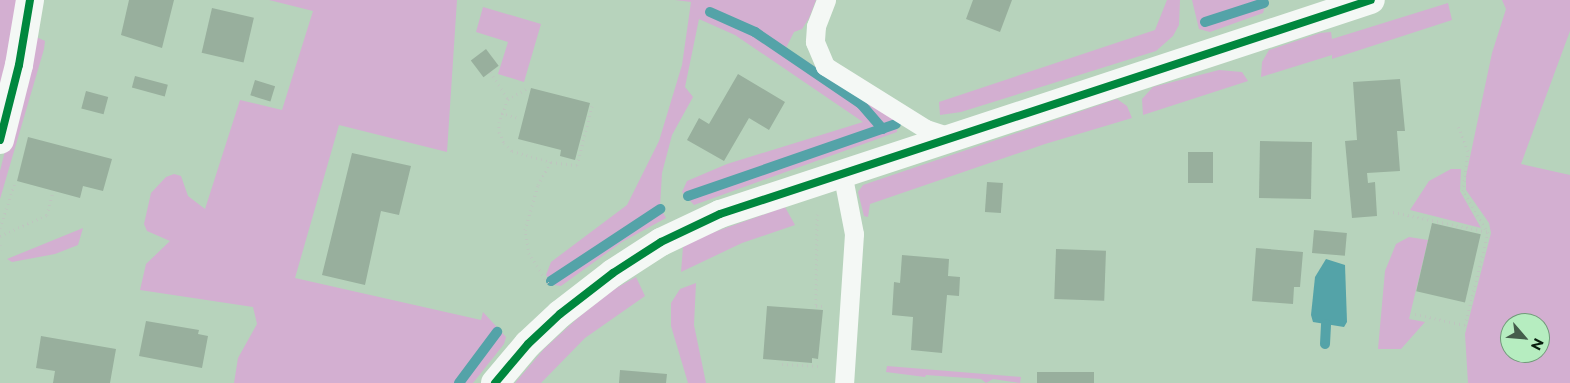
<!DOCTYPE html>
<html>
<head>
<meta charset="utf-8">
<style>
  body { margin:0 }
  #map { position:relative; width:1570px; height:383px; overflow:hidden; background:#b7d3bc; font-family:Montserrat,sans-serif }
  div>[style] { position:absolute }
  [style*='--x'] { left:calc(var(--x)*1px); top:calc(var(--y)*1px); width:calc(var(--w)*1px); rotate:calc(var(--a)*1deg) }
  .green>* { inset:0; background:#d3afd1 }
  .water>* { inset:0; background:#54a3a8 }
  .stream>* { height:10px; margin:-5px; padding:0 5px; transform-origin:5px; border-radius:5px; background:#54a3a8 }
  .building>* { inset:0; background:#98af9d; transform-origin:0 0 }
  .path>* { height:3px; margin-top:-1.5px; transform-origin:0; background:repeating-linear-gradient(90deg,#bec6bf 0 1px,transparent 0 5px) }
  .lane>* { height:19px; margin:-9.5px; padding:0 9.5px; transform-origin:9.5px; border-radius:9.5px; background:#f4f8f5 }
  .street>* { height:28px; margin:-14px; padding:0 14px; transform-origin:14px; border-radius:14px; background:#f4f8f5 }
  .secondary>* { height:28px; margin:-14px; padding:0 14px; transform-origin:14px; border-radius:14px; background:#f4f8f5 }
  .cycleway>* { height:8px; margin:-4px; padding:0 4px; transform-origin:4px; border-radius:4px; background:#00873e }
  span { translate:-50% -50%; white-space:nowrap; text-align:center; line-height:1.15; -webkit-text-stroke:4px #b6edc0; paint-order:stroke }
  .north { position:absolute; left:1500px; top:313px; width:50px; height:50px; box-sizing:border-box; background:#b6edc0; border:1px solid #709a79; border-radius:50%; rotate:117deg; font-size:14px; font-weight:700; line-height:20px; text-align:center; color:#081d0e }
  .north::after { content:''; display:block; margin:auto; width:18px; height:22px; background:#455d4b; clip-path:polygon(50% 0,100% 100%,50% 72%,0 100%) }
</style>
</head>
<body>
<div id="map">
  <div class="green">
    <div style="clip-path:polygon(0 0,19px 0,0 97px)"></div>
    <div style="clip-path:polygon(269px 0,457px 0,447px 152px,339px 125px,295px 278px,481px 320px,483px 312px,506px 337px,504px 344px,473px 383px,234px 383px,238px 358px,257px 324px,253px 307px,140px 290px,146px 264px,170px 241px,147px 231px,144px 224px,151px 193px,166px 177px,174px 174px,181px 176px,188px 196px,205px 209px,240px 100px,282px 110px,313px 11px)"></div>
    <div style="clip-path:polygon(675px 0,816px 0,809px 18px,802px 29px,794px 32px,786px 48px,897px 120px,897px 132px,694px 205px,682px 192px,687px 181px,727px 164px,863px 122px,735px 35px,699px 19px,685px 87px,693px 97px,672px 135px,662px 173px,660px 207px,666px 218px,622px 242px,561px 286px,554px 285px,546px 275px,551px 262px,627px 205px,659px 141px,682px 65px,691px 2px)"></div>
    <div style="clip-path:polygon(1167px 0,1180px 0,1179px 25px,1173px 36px,1156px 51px,961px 112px,940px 115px,939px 102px,1155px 30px)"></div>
    <div style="clip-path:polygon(1192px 0,1267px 0,1263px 13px,1210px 32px,1199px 29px)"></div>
    <div style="clip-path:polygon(evenodd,1502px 0,1570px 0,1570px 31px,1521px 164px,1570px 175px,1570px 383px,1468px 383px,1465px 334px,1491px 233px,1489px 223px,1466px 190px,1466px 176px,1492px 53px,1506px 9px,1502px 0,1510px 323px,1540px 323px,1540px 353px,1510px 353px,1510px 323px)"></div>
    <div style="clip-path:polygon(1448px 3px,1452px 20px,1332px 59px,1332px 55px,1261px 77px,1262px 62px,1269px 50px,1320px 33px,1331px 32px,1332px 39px)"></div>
    <div style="clip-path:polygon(483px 7px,541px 24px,524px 82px,498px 74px,508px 42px,476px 32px)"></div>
    <div style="clip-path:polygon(34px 36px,45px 41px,44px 49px,0 199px,0 171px)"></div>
    <div style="clip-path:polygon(1219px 70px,1242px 72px,1248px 81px,1143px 115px,1142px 99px,1153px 87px)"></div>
    <div style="clip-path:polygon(1117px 99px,1127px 106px,1132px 118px,1045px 144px,870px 204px,868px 217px,864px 216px,858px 192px,863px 185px)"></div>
    <div style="clip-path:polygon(1451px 169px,1461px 169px,1460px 191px,1481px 228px,1410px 210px,1429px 181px)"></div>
    <div style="clip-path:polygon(785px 207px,795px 225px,742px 243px,681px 272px,683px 247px,703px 236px)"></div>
    <div style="clip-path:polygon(83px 228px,78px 245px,55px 254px,12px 262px,7px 259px)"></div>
    <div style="clip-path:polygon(1409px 237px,1428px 240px,1409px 319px,1425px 322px,1401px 349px,1378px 349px,1385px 271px,1396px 244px)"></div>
    <div style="clip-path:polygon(636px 277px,645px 296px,585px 338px,541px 383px,515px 383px,544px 349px,579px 317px,613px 290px)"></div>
    <div style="clip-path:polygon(696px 283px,694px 325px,706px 383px,688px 383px,671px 326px,671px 303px,680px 289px)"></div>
    <div style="clip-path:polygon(887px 366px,1021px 377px,1020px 383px,993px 379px,986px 383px,981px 379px,926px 375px,925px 377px,886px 372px)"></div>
  </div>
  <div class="water">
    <div style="clip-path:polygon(1326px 259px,1345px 265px,1347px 322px,1344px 327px,1313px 322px,1311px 315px,1315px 277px)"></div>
  </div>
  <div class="stream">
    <div style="--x:710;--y:12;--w:49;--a:24"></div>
    <div style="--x:755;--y:32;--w:128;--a:34.2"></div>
    <div style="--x:861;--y:104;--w:33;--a:49"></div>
    <div style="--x:1205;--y:22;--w:62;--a:-17.9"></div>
    <div style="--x:688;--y:196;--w:220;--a:-19.1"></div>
    <div style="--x:551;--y:281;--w:131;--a:-33.4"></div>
    <div style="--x:1325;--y:344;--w:20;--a:-87"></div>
    <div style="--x:459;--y:383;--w:64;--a:-53.3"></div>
  </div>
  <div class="building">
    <div style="clip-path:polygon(129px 0,174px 0,162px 48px,121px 35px)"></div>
    <div style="clip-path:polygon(973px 0,1012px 0,1000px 32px,966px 19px)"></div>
    <div style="left:212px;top:8px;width:43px;height:46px;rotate:13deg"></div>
    <div style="left:486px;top:49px;width:21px;height:19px;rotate:53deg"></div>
    <div style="clip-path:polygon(738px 74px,785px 102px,769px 130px,749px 118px,724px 161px,687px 140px,699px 118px,709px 124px)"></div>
    <div style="left:135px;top:76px;width:34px;height:12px;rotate:15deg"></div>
    <div style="clip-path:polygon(1400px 79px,1405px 131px,1397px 131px,1400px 171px,1367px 173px,1368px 183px,1375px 182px,1377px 216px,1352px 218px,1345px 141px,1357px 140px,1353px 82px)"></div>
    <div style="left:255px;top:80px;width:21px;height:16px;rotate:17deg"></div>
    <div style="clip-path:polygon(531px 88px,590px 103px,575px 160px,560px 156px,561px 150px,518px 139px)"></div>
    <div style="left:86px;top:91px;width:23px;height:18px;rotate:15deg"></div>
    <div style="clip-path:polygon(28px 137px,112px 159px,103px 191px,83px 186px,80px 198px,17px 181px)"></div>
    <div style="left:1260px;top:141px;width:52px;height:57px;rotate:1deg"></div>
    <div style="left:1188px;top:152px;width:25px;height:31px"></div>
    <div style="clip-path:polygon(352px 153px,411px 166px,399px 215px,381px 211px,365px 285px,322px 275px)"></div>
    <div style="left:987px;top:182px;width:16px;height:30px;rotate:4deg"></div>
    <div style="left:1432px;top:223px;width:50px;height:70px;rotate:13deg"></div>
    <div style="left:1314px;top:230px;width:33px;height:23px;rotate:5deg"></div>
    <div style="clip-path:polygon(1256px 248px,1303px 252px,1300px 287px,1294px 287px,1293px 304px,1252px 301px)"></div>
    <div style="left:1056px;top:249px;width:50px;height:50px;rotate:2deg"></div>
    <div style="clip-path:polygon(902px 255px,949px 259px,948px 276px,960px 277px,959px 296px,947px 295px,942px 353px,911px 350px,913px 317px,892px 315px,894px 282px,900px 283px)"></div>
    <div style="clip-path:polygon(767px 306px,823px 310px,818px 359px,812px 358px,812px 363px,763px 359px)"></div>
    <div style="clip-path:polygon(146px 321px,199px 330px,198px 334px,208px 336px,202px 368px,139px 356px)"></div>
    <div style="clip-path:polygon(41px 336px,116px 349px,110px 383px,53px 383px,55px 371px,36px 368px)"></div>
    <div style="clip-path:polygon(620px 370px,667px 374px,666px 383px,619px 383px)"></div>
    <div style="left:1037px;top:372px;width:57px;height:11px"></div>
  </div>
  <div class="path">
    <div style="--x:490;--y:72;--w:32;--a:56"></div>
    <div style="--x:526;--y:89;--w:21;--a:151"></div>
    <div style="--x:508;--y:99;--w:25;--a:111"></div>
    <div style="--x:499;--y:122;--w:10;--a:90"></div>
    <div style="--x:499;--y:132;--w:12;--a:66"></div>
    <div style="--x:504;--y:143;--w:11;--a:45"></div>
    <div style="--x:512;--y:151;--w:41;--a:15.8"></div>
    <div style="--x:501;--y:113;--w:19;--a:16"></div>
    <div style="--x:1393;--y:212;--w:97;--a:11.9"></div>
    <div style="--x:817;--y:214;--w:92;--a:90.6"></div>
    <div style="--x:816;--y:306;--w:7;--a:0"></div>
    <div style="--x:0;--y:228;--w:48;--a:-71.9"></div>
    <div style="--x:0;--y:236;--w:51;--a:-24.1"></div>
    <div style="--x:47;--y:215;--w:25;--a:-76"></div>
    <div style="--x:0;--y:245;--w:5;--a:68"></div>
    <div style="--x:548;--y:283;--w:35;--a:-123"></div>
    <div style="--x:529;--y:254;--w:24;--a:-99"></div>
    <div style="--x:525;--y:230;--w:47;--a:-73.9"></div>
    <div style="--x:538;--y:185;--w:26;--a:-61"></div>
    <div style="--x:551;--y:162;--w:26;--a:7"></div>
    <div style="--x:577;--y:165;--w:61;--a:-75.7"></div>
    <div style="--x:1415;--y:314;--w:51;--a:12.4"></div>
    <div style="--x:1465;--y:325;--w:95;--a:-76"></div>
    <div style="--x:1488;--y:233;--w:49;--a:-120.8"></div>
    <div style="--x:1463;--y:191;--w:40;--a:-82.9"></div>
    <div style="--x:1468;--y:151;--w:27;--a:-112"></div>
    <div style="--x:782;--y:364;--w:37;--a:3"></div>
  </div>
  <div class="lane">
    <div style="--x:826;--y:0;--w:28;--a:111"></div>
    <div style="--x:816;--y:26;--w:16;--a:94"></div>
    <div style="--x:815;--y:42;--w:26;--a:67"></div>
    <div style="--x:825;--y:66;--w:119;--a:32"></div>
    <div style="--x:926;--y:129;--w:25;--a:18"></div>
    <div style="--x:842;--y:172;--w:63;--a:79"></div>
    <div style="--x:854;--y:234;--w:149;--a:93.8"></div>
  </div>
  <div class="street">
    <div style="--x:0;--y:140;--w:77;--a:-75.8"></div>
    <div style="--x:19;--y:65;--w:66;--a:-80.4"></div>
  </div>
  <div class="secondary">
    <div style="--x:495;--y:383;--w:51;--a:-49.8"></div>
    <div style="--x:528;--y:344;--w:44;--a:-43.2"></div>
    <div style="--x:560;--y:314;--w:67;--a:-37.7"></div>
    <div style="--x:613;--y:273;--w:57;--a:-32.9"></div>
    <div style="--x:661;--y:242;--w:65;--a:-25.4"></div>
    <div style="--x:720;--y:214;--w:685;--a:-18.2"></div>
  </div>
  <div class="cycleway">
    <div style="--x:0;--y:140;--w:77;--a:-75.8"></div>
    <div style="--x:19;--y:65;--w:66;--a:-80.4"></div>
    <div style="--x:495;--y:383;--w:51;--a:-49.8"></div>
    <div style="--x:528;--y:344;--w:44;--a:-43.2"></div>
    <div style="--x:560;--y:314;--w:67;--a:-37.7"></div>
    <div style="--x:613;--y:273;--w:57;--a:-32.9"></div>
    <div style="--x:661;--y:242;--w:65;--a:-25.4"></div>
    <div style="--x:720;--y:214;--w:685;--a:-18.2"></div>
  </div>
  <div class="north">N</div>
</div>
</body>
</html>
